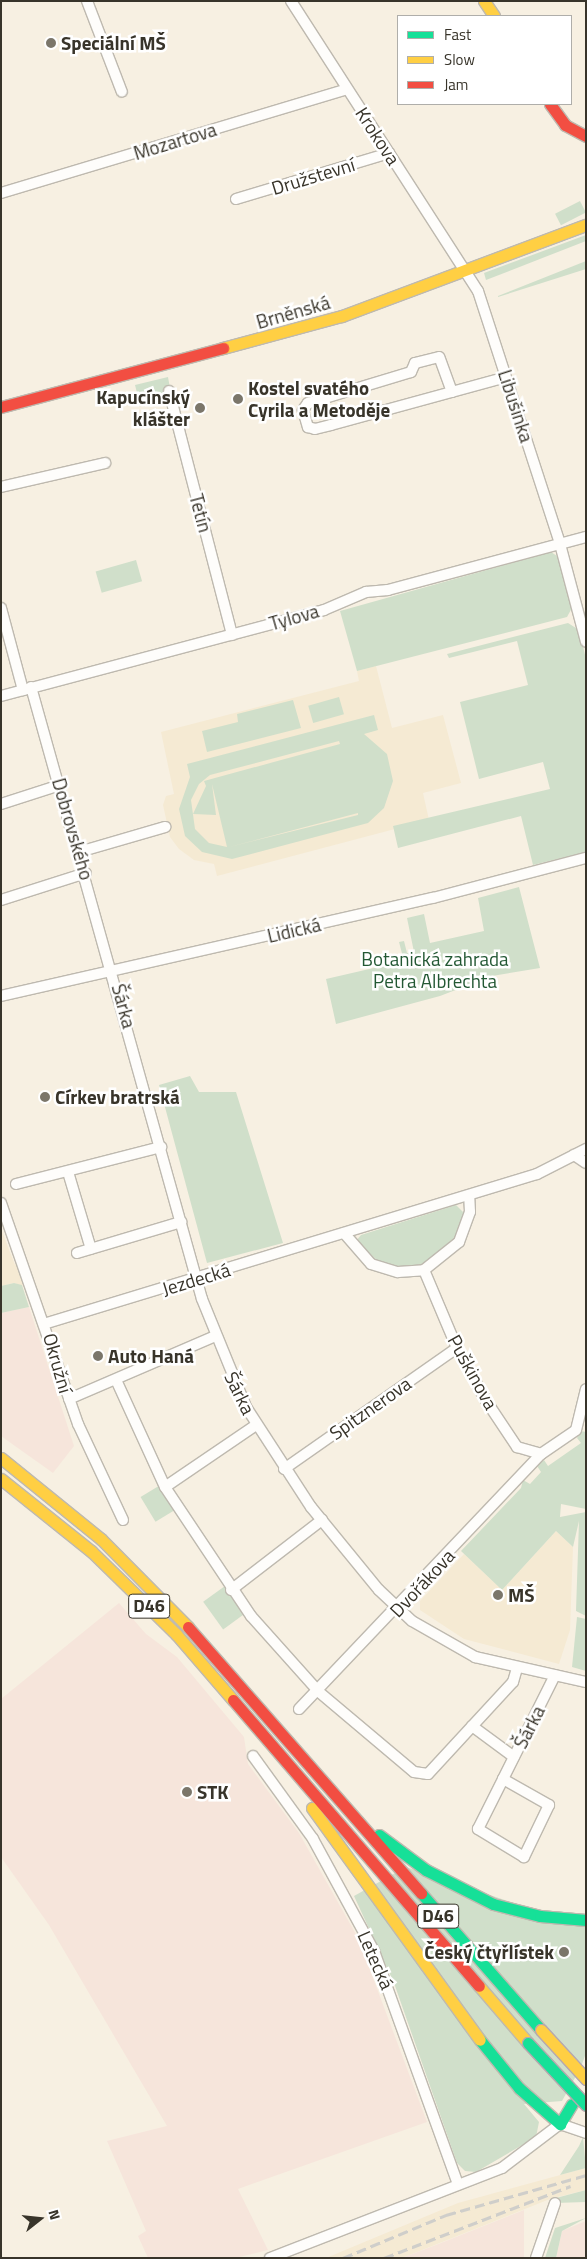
<!DOCTYPE html>
<html>
<head>
<meta charset="utf-8">
<style>
  body { margin:0 }
  #map { position:relative; width:587px; height:2259px; overflow:hidden; background:#f7f0e2; font-family:"Titillium Web",sans-serif }
  div>[style] { position:absolute }
  [style*='--x'] { left:calc(var(--x)*1px); top:calc(var(--y)*1px); width:calc(var(--w)*1px); rotate:calc(var(--a)*1deg) }
  .built>* { inset:0; background:#f5ead3 }
  .industrial>* { inset:0; background:#f6e5db }
  .green>* { inset:0; background:#d0dfca; transform-origin:0 0 }
  .roads { filter:drop-shadow(1px 0 #beb9af) drop-shadow(-1px 0 #beb9af) drop-shadow(0 1px #beb9af) drop-shadow(0 -1px #beb9af) }
  .street>* { height:10px; margin:-5px; padding:0 5px; transform-origin:5px; border-radius:5px; background:#fefdfb }
  .fast>* { height:11px; margin:-5.5px; padding:0 5.5px; transform-origin:5.5px; border-radius:5.5px; background:#16e098 }
  .slow>* { height:11px; margin:-5.5px; padding:0 5.5px; transform-origin:5.5px; border-radius:5.5px; background:#ffcf43 }
  .jam>* { height:11px; margin:-5.5px; padding:0 5.5px; transform-origin:5.5px; border-radius:5.5px; background:#f24e42 }
  .rail>* { height:3px; margin-top:-1.5px; transform-origin:0; background:repeating-linear-gradient(90deg,#cfceca 0 10px,transparent 0 15px) }
  .bridges { filter:drop-shadow(1px 0 #b6a8ae) drop-shadow(-1px 0 #b6a8ae) drop-shadow(0 1px #b6a8ae) drop-shadow(0 -1px #b6a8ae) }
  .fast-bridge>* { height:11px; margin:-5.5px; padding:0 5.5px; transform-origin:5.5px; border-radius:5.5px; background:#16e098 }
  .slow-bridge>* { height:11px; margin:-5.5px; padding:0 5.5px; transform-origin:5.5px; border-radius:5.5px; background:#ffcf43 }
  .dots>* { width:14px; height:14px; translate:-50% -50%; box-sizing:border-box; border:2px solid #fff; border-radius:50% }
  span { translate:-50% -50%; white-space:nowrap; text-align:center; line-height:1.15; -webkit-text-stroke:5px #fff; paint-order:stroke }
  .shield-label span { padding:1px 4px; background:#fff; border:1px solid; border-radius:4px; -webkit-text-stroke-width:0 }
  .shield-label { font-size:18px; color:#38342a; font-weight:700 }
  .poi-label { font-size:19px; color:#38342a; font-weight:700 }
  .left { translate:0 -50%; text-align:left }
  .right { translate:-100% -50%; text-align:right }
  .street-label { font-size:19px; color:#38342a }
  .park-label { font-size:19px; color:#235834 }
  .frame { position:absolute; inset:0; border:2px solid #38342a; pointer-events:none }
  .legend { position:absolute; left:397px; top:15px; width:175px; height:90px; box-sizing:border-box; background:#fff; border:1px solid #afaeaa; margin:0; padding:6px 9px; list-style:none; font-size:15px; color:#38342a }
  .legend li { display:flex; align-items:center; gap:10px; height:25px }
  .legend b { width:25px; border:1px solid #afaeaa }
  .north { position:absolute; left:15px; top:2194px; width:50px; height:50px; -webkit-text-stroke:4px #fff; paint-order:stroke; rotate:74deg; font-size:14px; font-weight:700; line-height:20px; text-align:center; color:#38342a }
  .north::after { content:''; display:block; margin:auto; width:18px; height:22px; background:#38342a; clip-path:polygon(50% 0,100% 100%,50% 72%,0 100%) }
</style>
</head>
<body>
<div id="map">
  <div class="built">
    <div style="clip-path:polygon(376px 666px,392px 728px,443px 715px,461px 783px,423px 793px,429px 820px,217px 876px,214px 864px,194px 860px,179px 849px,170px 837px,163px 805px,166px 796px,174px 794px,161px 732px,359px 681px,357px 671px)"></div>
    <div style="clip-path:polygon(1px 1229px,15px 1265px,19px 1255px,30px 1288px,14px 1283px,1px 1286px)"></div>
    <div style="clip-path:polygon(556px 1531px,573px 1547px,570px 1630px,559px 1664px,464px 1639px,420px 1610px,420px 1601px,464px 1554px,502px 1590px)"></div>
    <div style="clip-path:polygon(586px 2168px,586px 2190px,550px 2199px,402px 2258px,326px 2258px,458px 2203px)"></div>
  </div>
  <div class="industrial">
    <div style="clip-path:polygon(29px 1307px,74px 1446px,53px 1473px,1px 1436px,1px 1313px)"></div>
    <div style="clip-path:polygon(119px 1603px,146px 1634px,177px 1657px,244px 1737px,248px 1764px,299px 1833px,358px 1938px,427px 2122px,238px 2189px,268px 2250px,235px 2258px,148px 2258px,138px 2236px,146px 2231px,107px 2141px,167px 2126px,49px 1925px,1px 1857px,1px 1699px)"></div>
    <div style="clip-path:polygon(524px 2210px,524px 2258px,402px 2258px,441px 2243px)"></div>
    <div style="clip-path:polygon(586px 2221px,586px 2258px,556px 2258px,562px 2231px)"></div>
  </div>
  <div class="green">
    <div style="left:580px;top:201px;width:13px;height:28px;rotate:63deg"></div>
    <div style="clip-path:polygon(586px 235px,586px 241px,486px 280px,484px 273px)"></div>
    <div style="clip-path:polygon(586px 261px,586px 269px,498px 297px,498px 296px)"></div>
    <div style="clip-path:polygon(168px 377px,170px 388px,164px 389px,163px 398px,145px 403px,139px 401px,135px 385px)"></div>
    <div style="clip-path:polygon(551px 552px,560px 558px,573px 606px,567px 617px,357px 671px,340px 611px)"></div>
    <div style="left:136px;top:560px;width:22px;height:42px;rotate:74deg"></div>
    <div style="clip-path:polygon(568px 623px,579px 630px,586px 659px,586px 852px,533px 865px,521px 816px,398px 848px,393px 826px,550px 789px,543px 762px,479px 779px,460px 702px,528px 685px,517px 641px,449px 658px,447px 654px)"></div>
    <div style="left:339px;top:697px;width:18px;height:32px;rotate:74deg"></div>
    <div style="clip-path:polygon(293px 700px,301px 728px,207px 752px,202px 731px,238px 722px,237px 714px)"></div>
    <div style="clip-path:polygon(evenodd,374px 715px,378px 730px,364px 734px,387px 754px,393px 781px,384px 808px,368px 823px,232px 859px,202px 852px,185px 836px,179px 809px,190px 777px,187px 764px,374px 715px,339px 741px,340px 744px,204px 781px,206px 786px,193px 814px,216px 815px,212px 784px,227px 847px,209px 843px,195px 829px,191px 800px,199px 784px,210px 775px,339px 741px,374px 715px,358px 813px,358px 815px,229px 847px,358px 813px)"></div>
    <div style="clip-path:polygon(519px 887px,540px 968px,492px 976px,440px 996px,336px 1024px,326px 979px,404px 961px,399px 942px,404px 941px,407px 953px,414px 952px,407px 918px,424px 914px,430px 943px,484px 931px,478px 898px)"></div>
    <div style="clip-path:polygon(190px 1076px,199px 1092px,236px 1092px,283px 1243px,207px 1263px,159px 1085px)"></div>
    <div style="clip-path:polygon(456px 1205px,464px 1213px,456px 1239px,422px 1265px,404px 1268px,380px 1263px,356px 1241px,361px 1235px)"></div>
    <div style="clip-path:polygon(14px 1283px,22px 1285px,29px 1307px,1px 1313px,1px 1286px)"></div>
    <div style="clip-path:polygon(581px 1431px,586px 1432px,586px 1509px,561px 1504px,560px 1517px,586px 1512px,586px 1616px,576px 1611px,579px 1521px,573px 1547px,556px 1531px,502px 1590px,461px 1551px,521px 1488px,523px 1480px,530px 1484px,541px 1472px,537px 1466px,544px 1460px,548px 1466px,581px 1443px,577px 1438px)"></div>
    <div style="left:162px;top:1484px;width:29px;height:25px;rotate:59deg"></div>
    <div style="left:225px;top:1586px;width:34px;height:27px;rotate:54deg"></div>
    <div style="clip-path:polygon(577px 1617px,586px 1619px,586px 1671px,572px 1667px)"></div>
    <div style="clip-path:polygon(406px 1867px,586px 1927px,586px 2053px,581px 2067px,562px 2101px,524px 2104px,539px 2122px,536px 2137px,476px 2172px,465px 2171px,457px 2163px,394px 1983px,354px 1896px)"></div>
    <div style="clip-path:polygon(583px 2137px,586px 2168px,560px 2175px,579px 2146px)"></div>
    <div style="clip-path:polygon(586px 2190px,586px 2202px,555px 2203px,556px 2198px)"></div>
    <div style="clip-path:polygon(586px 2218px,562px 2231px,556px 2258px,545px 2258px,555px 2228px)"></div>
  </div>
  <div class="roads">
    <div class="street">
      <div style="--x:87;--y:1;--w:97;--a:69"></div>
      <div style="--x:291;--y:1;--w:345;--a:57.2"></div>
      <div style="--x:478;--y:291;--w:266;--a:72"></div>
      <div style="--x:560;--y:544;--w:101;--a:75.1"></div>
      <div style="--x:1;--y:193;--w:361;--a:-16.7"></div>
      <div style="--x:236;--y:199;--w:160;--a:-16.7"></div>
      <div style="--x:169;--y:391;--w:252;--a:75.5"></div>
      <div style="--x:452;--y:392;--w:37;--a:-110"></div>
      <div style="--x:439;--y:357;--w:25;--a:166"></div>
      <div style="--x:415;--y:363;--w:10;--a:114"></div>
      <div style="--x:411;--y:372;--w:108;--a:163.2"></div>
      <div style="--x:308;--y:403;--w:9;--a:126"></div>
      <div style="--x:303;--y:410;--w:18;--a:74"></div>
      <div style="--x:308;--y:427;--w:7;--a:16"></div>
      <div style="--x:315;--y:429;--w:16;--a:-14"></div>
      <div style="--x:331;--y:425;--w:181;--a:-15.3"></div>
      <div style="--x:1;--y:487;--w:107;--a:-13"></div>
      <div style="--x:1;--y:608;--w:85;--a:75"></div>
      <div style="--x:31;--y:687;--w:635;--a:74.39"></div>
      <div style="--x:202;--y:1299;--w:117;--a:67.8"></div>
      <div style="--x:246;--y:1407;--w:119;--a:57"></div>
      <div style="--x:311;--y:1507;--w:107;--a:50.7"></div>
      <div style="--x:379;--y:1590;--w:45;--a:43.2"></div>
      <div style="--x:412;--y:1621;--w:73;--a:29.7"></div>
      <div style="--x:475;--y:1657;--w:114;--a:12.7"></div>
      <div style="--x:1;--y:696;--w:334;--a:-14.9"></div>
      <div style="--x:324;--y:610;--w:46;--a:-23.2"></div>
      <div style="--x:366;--y:592;--w:22;--a:-5"></div>
      <div style="--x:388;--y:590;--w:205;--a:-15"></div>
      <div style="--x:1;--y:804;--w:62;--a:-17.9"></div>
      <div style="--x:79;--y:852;--w:90;--a:-16.2"></div>
      <div style="--x:1;--y:900;--w:89;--a:-17.6"></div>
      <div style="--x:1;--y:996;--w:443;--a:-12.8"></div>
      <div style="--x:433;--y:898;--w:158;--a:-14.7"></div>
      <div style="--x:574;--y:1155;--w:14;--a:34"></div>
      <div style="--x:68;--y:1172;--w:80;--a:73.4"></div>
      <div style="--x:16;--y:1184;--w:150;--a:-14.3"></div>
      <div style="--x:1;--y:1203;--w:234;--a:70.8"></div>
      <div style="--x:78;--y:1424;--w:106;--a:64.9"></div>
      <div style="--x:344;--y:1233;--w:41;--a:48.9"></div>
      <div style="--x:371;--y:1264;--w:28;--a:17"></div>
      <div style="--x:398;--y:1272;--w:26;--a:-4"></div>
      <div style="--x:424;--y:1270;--w:45;--a:-38.7"></div>
      <div style="--x:459;--y:1242;--w:32;--a:-70"></div>
      <div style="--x:470;--y:1212;--w:17;--a:-93"></div>
      <div style="--x:77;--y:1253;--w:109;--a:-16.6"></div>
      <div style="--x:424;--y:1270;--w:85;--a:67.1"></div>
      <div style="--x:457;--y:1348;--w:58;--a:61.2"></div>
      <div style="--x:485;--y:1399;--w:58;--a:56.3"></div>
      <div style="--x:517;--y:1447;--w:25;--a:16"></div>
      <div style="--x:47;--y:1323;--w:512;--a:-16.91"></div>
      <div style="--x:537;--y:1174;--w:55;--a:-27"></div>
      <div style="--x:117;--y:1382;--w:115;--a:65.4"></div>
      <div style="--x:165;--y:1487;--w:155;--a:56.3"></div>
      <div style="--x:251;--y:1616;--w:102;--a:48.2"></div>
      <div style="--x:319;--y:1692;--w:124;--a:40.1"></div>
      <div style="--x:414;--y:1772;--w:14;--a:8"></div>
      <div style="--x:428;--y:1774;--w:125;--a:-47.3"></div>
      <div style="--x:513;--y:1682;--w:15;--a:-74"></div>
      <div style="--x:69;--y:1399;--w:159;--a:-23.3"></div>
      <div style="--x:284;--y:1469;--w:211;--a:-35"></div>
      <div style="--x:165;--y:1487;--w:110;--a:-34.3"></div>
      <div style="--x:231;--y:1590;--w:115;--a:-37.6"></div>
      <div style="--x:299;--y:1709;--w:352;--a:-46.5"></div>
      <div style="--x:541;--y:1454;--w:42;--a:-34.4"></div>
      <div style="--x:576;--y:1430;--w:42;--a:-76.3"></div>
      <div style="--x:472;--y:1726;--w:52;--a:36.4"></div>
      <div style="--x:253;--y:1756;--w:102;--a:54.1"></div>
      <div style="--x:313;--y:1839;--w:128;--a:61.4"></div>
      <div style="--x:374;--y:1951;--w:248;--a:70.2"></div>
      <div style="--x:503;--y:1779;--w:53;--a:29.5"></div>
      <div style="--x:549;--y:1805;--w:58;--a:115.7"></div>
      <div style="--x:524;--y:1857;--w:54;--a:-148.7"></div>
      <div style="--x:478;--y:1829;--w:56;--a:-63.4"></div>
      <div style="--x:503;--y:1779;--w:116;--a:-63.4"></div>
      <div style="--x:270;--y:2258;--w:249;--a:-21.2"></div>
      <div style="--x:502;--y:2168;--w:73;--a:-37.2"></div>
      <div style="--x:560;--y:2124;--w:28;--a:19"></div>
      <div style="--x:536;--y:2258;--w:58;--a:-70.9"></div>
    </div>
    <div class="fast">
      <div style="--x:379;--y:1835;--w:59;--a:36.7"></div>
      <div style="--x:426;--y:1870;--w:75;--a:26.9"></div>
      <div style="--x:493;--y:1904;--w:49;--a:14.3"></div>
      <div style="--x:540;--y:1916;--w:46;--a:5"></div>
      <div style="--x:421;--y:1893;--w:182;--a:48.8"></div>
      <div style="--x:480;--y:2040;--w:62;--a:50.9"></div>
      <div style="--x:519;--y:2088;--w:55;--a:41.3"></div>
      <div style="--x:560;--y:2124;--w:23;--a:-59"></div>
    </div>
    <div class="slow">
      <div style="--x:484;--y:1;--w:18;--a:56"></div>
      <div style="--x:223;--y:348;--w:123;--a:-15.1"></div>
      <div style="--x:342;--y:316;--w:260;--a:-20.5"></div>
      <div style="--x:1;--y:1458;--w:129;--a:39"></div>
      <div style="--x:101;--y:1539;--w:124;--a:45.3"></div>
      <div style="--x:1;--y:1479;--w:115;--a:38.7"></div>
      <div style="--x:91;--y:1551;--w:119;--a:44.3"></div>
      <div style="--x:176;--y:1634;--w:87;--a:49.2"></div>
      <div style="--x:312;--y:1808;--w:286;--a:54.1"></div>
      <div style="--x:479;--y:1986;--w:75;--a:49.3"></div>
    </div>
    <div class="jam">
      <div style="--x:550;--y:104;--w:26;--a:54"></div>
      <div style="--x:565;--y:125;--w:24;--a:28"></div>
      <div style="--x:1;--y:407;--w:230;--a:-14.9"></div>
      <div style="--x:188;--y:1627;--w:354;--a:48.8"></div>
      <div style="--x:233;--y:1700;--w:377;--a:49.3"></div>
    </div>
  </div>
  <div class="rail">
    <div style="--x:343;--y:2258;--w:112;--a:-22.7"></div>
    <div style="--x:446;--y:2215;--w:146;--a:-15.9"></div>
    <div style="--x:384;--y:2258;--w:200;--a:-21.1"></div>
  </div>
  <div class="bridges">
    <div class="fast-bridge">
      <div style="--x:528;--y:2043;--w:85;--a:46.9"></div>
    </div>
    <div class="slow-bridge">
      <div style="--x:541;--y:2030;--w:67;--a:47.4"></div>
    </div>
  </div>
  <div class="dots">
    <div style="left:51px;top:43px;background:#7b766a"></div>
    <div style="left:238px;top:399px;background:#7b766a"></div>
    <div style="left:200px;top:408px;background:#7b766a"></div>
    <div style="left:45px;top:1097px;background:#7b766a"></div>
    <div style="left:98px;top:1356px;background:#7b766a"></div>
    <div style="left:498px;top:1595px;background:#7b766a"></div>
    <div style="left:187px;top:1792px;background:#7b766a"></div>
    <div style="left:564px;top:1952px;background:#7b766a"></div>
  </div>
  <div class="shield-label">
    <span style="left:149px;top:1606px">D46</span>
    <span style="left:438px;top:1916px">D46</span>
  </div>
  <div class="poi-label">
    <span class="left" style="left:61px;top:43px">Speciální MŠ</span>
    <span class="left" style="left:248px;top:399px">Kostel svatého<br>Cyrila a Metoděje</span>
    <span class="right" style="left:190px;top:408px">Kapucínský<br>klášter</span>
    <span class="left" style="left:55px;top:1097px">Církev bratrská</span>
    <span class="left" style="left:108px;top:1356px">Auto Haná</span>
    <span class="left" style="left:508px;top:1595px">MŠ</span>
    <span class="left" style="left:197px;top:1792px">STK</span>
    <span class="right" style="left:554px;top:1952px">Český čtyřlístek</span>
  </div>
  <div class="street-label">
    <span style="left:378px;top:136px;rotate:57deg">Krokova</span>
    <span style="left:175px;top:141px;rotate:-17deg">Mozartova</span>
    <span style="left:313px;top:176px;rotate:-17deg">Družstevní</span>
    <span style="left:293px;top:312px;rotate:-16deg">Brněnská</span>
    <span style="left:516px;top:406px;rotate:72deg">Libušinka</span>
    <span style="left:201px;top:513px;rotate:75deg">Tetín</span>
    <span style="left:294px;top:617px;rotate:-16deg">Tylova</span>
    <span style="left:73px;top:829px;rotate:74deg">Dobrovského</span>
    <span style="left:294px;top:930px;rotate:-13deg">Lidická</span>
    <span style="left:124px;top:1006px;rotate:75deg">Šárka</span>
    <span style="left:196px;top:1279px;rotate:-17deg">Jezdecká</span>
    <span style="left:58px;top:1363px;rotate:74deg">Okružní</span>
    <span style="left:473px;top:1372px;rotate:61deg">Puškinova</span>
    <span style="left:240px;top:1393px;rotate:64deg">Šárka</span>
    <span style="left:370px;top:1408px;rotate:-35deg">Spitznerova</span>
    <span style="left:422px;top:1583px;rotate:-47deg">Dvořákova</span>
    <span style="left:529px;top:1727px;rotate:-63deg">Šárka</span>
    <span style="left:376px;top:1960px;rotate:66deg">Letecká</span>
  </div>
  <div class="park-label">
    <span style="left:435px;top:970px">Botanická zahrada<br>Petra Albrechta</span>
  </div>
  <div class="frame"></div>
  <ul class="legend">
  <li><b style="height:6px;background:#16e098"></b>Fast</li>
  <li><b style="height:6px;background:#ffcf43"></b>Slow</li>
  <li><b style="height:6px;background:#f24e42"></b>Jam</li>
  </ul>
  <div class="north">N</div>
</div>
</body>
</html>
